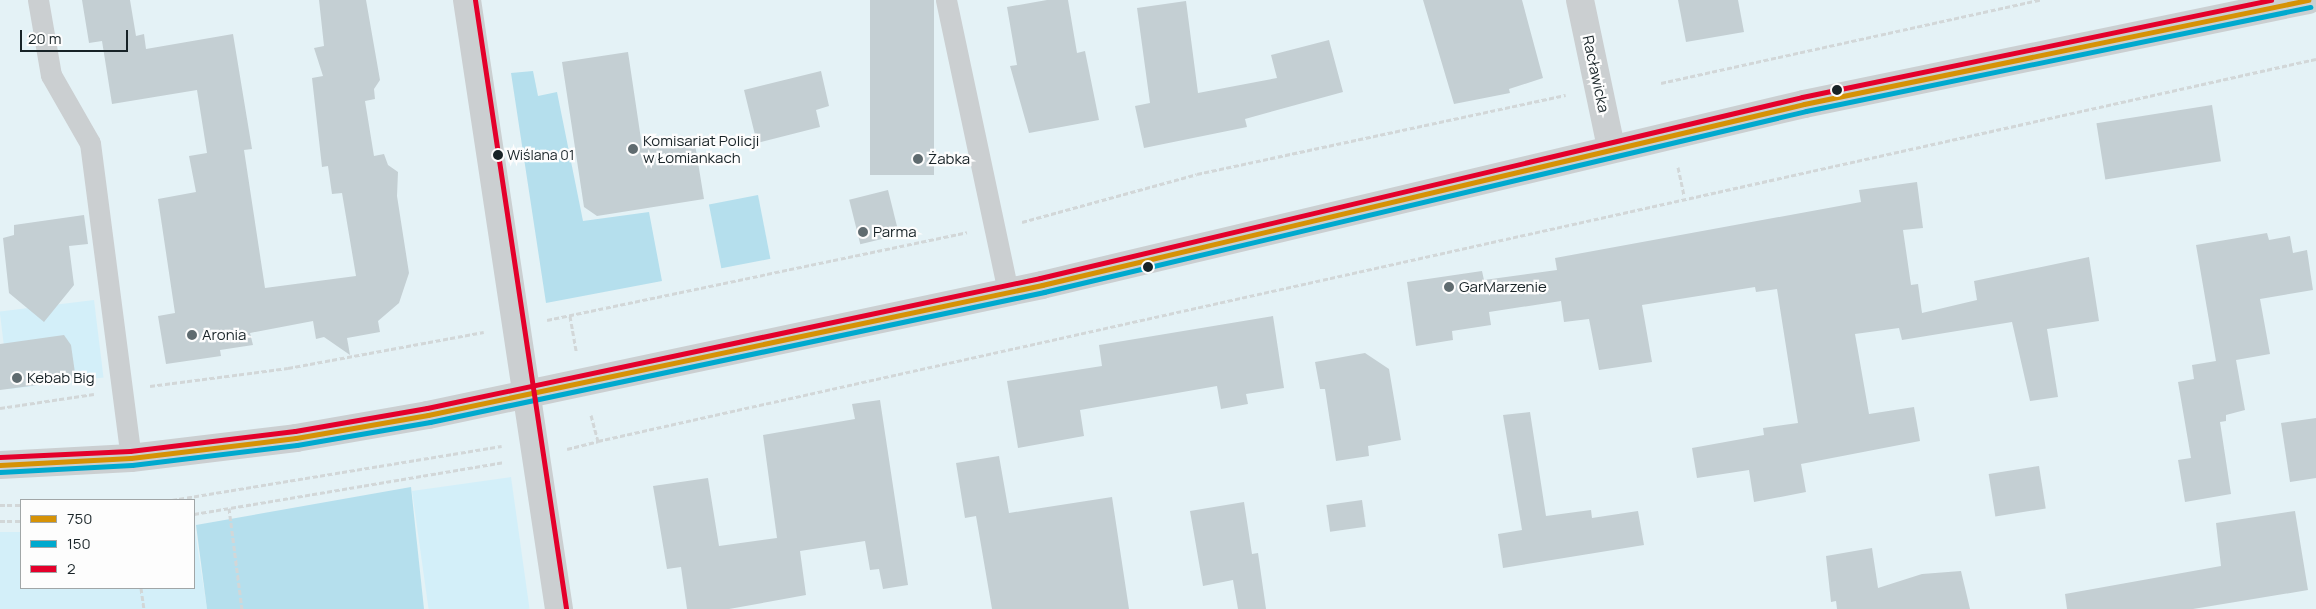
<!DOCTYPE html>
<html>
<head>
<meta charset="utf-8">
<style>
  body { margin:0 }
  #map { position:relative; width:2316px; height:609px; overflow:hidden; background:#e4f2f6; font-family:Manrope,sans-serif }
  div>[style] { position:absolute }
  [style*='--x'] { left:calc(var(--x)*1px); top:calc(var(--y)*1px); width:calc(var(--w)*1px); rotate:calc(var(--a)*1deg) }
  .built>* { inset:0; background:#d3eff9; transform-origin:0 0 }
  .green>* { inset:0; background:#b5dfed; transform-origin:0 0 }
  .building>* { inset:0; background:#c4cfd3; transform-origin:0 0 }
  .path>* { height:3px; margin-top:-1.5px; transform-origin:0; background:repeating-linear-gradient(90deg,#d2d7d8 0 5px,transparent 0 7.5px) }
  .service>* { height:21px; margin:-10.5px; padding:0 10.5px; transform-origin:10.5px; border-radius:10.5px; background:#cbcfd1 }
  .minor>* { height:28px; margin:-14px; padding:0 14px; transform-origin:14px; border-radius:14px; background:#cbcfd1 }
  .tertiary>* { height:28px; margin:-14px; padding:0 14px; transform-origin:14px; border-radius:14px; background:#cbcfd1 }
  .bus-1>* { height:5px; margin:-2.5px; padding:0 2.5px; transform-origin:2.5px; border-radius:2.5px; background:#d69206 }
  .bus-2>* { height:5px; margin:-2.5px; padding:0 2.5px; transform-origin:2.5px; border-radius:2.5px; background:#00a9ce }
  .bus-3>* { height:5px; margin:-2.5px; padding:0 2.5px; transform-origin:2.5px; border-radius:2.5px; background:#e4002b }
  .dots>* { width:14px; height:14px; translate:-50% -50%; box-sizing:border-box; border:2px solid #fdfdfd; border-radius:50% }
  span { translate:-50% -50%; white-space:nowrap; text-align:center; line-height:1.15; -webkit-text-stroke:4.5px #fdfdfd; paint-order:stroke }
  .bus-label { font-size:14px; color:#182327 }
  .left { translate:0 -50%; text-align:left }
  .street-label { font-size:15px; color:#182327 }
  .poi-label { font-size:15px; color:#182327 }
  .legend { position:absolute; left:20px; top:499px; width:175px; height:90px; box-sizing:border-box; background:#fdfdfd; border:1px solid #a1a6a7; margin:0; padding:6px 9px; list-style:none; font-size:15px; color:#182327 }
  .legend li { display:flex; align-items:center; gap:10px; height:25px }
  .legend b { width:25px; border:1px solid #a1a6a7 }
  .scale { position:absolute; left:20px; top:30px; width:108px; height:22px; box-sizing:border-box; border:2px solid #182327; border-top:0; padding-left:6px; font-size:15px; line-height:18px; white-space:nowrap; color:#182327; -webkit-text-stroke:4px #fdfdfd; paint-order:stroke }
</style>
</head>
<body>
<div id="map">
  <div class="built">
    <div style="left:94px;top:300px;width:78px;height:95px;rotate:83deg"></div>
    <div style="left:511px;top:477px;width:133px;height:100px;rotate:82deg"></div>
    <div style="clip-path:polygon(194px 525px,207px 609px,0 609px,0 532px,21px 532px,21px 588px,194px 588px)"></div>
  </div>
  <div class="green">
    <div style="clip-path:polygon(533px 71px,538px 96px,557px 92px,583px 221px,649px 212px,662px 281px,546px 303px,511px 73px)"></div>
    <div style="left:758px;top:195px;width:65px;height:50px;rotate:79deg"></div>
    <div style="clip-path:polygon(411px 487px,424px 609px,207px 609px,196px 525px)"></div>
  </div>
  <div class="building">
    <div style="clip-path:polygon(82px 0,130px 0,136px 36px,144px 34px,146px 49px,233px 34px,252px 149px,244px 150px,265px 288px,356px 276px,342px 193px,332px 194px,328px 166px,322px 167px,312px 78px,323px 76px,314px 48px,324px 46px,319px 0,366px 0,380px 80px,374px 89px,375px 99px,365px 101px,374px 156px,384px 154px,388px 165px,398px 172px,397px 196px,409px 273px,399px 303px,378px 321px,380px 332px,347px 338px,350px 355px,324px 337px,316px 339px,313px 321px,250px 333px,253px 345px,220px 350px,221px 356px,166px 364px,158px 316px,175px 313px,158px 199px,196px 192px,189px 156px,207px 153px,197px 90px,112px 104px,102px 41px,89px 43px)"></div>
    <div style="left:870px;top:0;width:64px;height:175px"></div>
    <div style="clip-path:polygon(1047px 0,1068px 0,1077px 53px,1085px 51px,1099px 120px,1029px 133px,1010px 66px,1017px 65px,1007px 7px)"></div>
    <div style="clip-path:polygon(1423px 0,1522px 0,1543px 78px,1509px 89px,1510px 93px,1454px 104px)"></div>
    <div style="clip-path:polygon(1678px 0,1738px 0,1744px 32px,1686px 42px)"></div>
    <div style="clip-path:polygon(1186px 1px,1198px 93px,1277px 78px,1271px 55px,1329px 40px,1343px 92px,1245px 119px,1247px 127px,1144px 148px,1135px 106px,1150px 103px,1137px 8px)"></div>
    <div style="clip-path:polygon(628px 52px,642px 146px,694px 138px,704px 199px,597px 216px,584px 207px,562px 62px)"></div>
    <div style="clip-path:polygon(821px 71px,829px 106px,816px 110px,820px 127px,757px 143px,744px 90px)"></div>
    <div style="left:2212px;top:105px;width:57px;height:117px;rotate:81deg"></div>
    <div style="clip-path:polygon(1917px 182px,1923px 228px,1903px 230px,1911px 285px,1918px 284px,1922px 313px,1977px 300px,1974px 281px,2089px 257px,2099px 321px,2047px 329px,2058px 397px,2030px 401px,2012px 322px,1902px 340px,1899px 328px,1855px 334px,1869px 414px,1914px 407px,1920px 441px,1801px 464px,1806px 492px,1754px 502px,1749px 470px,1697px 478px,1692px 448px,1764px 435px,1763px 428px,1798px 423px,1777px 289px,1756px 292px,1755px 287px,1642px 305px,1652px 362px,1599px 370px,1589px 319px,1564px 322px,1561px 301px,1489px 312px,1491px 325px,1452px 331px,1453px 340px,1416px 346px,1407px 282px,1482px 271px,1484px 280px,1557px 270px,1555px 258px,1861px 202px,1859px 190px)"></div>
    <div style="left:888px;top:190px;width:46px;height:40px;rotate:76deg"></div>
    <div style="clip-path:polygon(84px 215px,88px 244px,69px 246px,74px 285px,44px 322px,9px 293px,3px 238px,14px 235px,14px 225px)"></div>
    <div style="clip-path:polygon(2267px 233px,2269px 240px,2290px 236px,2293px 253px,2307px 250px,2313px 290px,2260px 299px,2270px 354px,2236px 360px,2245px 410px,2226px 415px,2226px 421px,2220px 422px,2231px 494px,2185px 502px,2178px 460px,2191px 458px,2178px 382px,2194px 379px,2192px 365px,2216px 361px,2196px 245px)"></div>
    <div style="clip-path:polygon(1273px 316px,1284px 388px,1246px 394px,1248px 404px,1221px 409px,1217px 386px,1080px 410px,1084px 436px,1018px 448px,1007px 381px,1102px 366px,1099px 345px)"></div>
    <div style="clip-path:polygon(64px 335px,71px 345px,76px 380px,0 390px,0 344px)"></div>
    <div style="clip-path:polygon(1365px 353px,1389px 369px,1401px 440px,1368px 446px,1369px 456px,1336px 461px,1325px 389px,1320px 389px,1315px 362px)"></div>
    <div style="clip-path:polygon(880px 400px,908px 585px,883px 589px,879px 569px,870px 570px,865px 541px,800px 551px,806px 595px,729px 609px,687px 609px,681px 567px,667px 569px,653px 486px,708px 478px,719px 546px,777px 538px,763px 435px,855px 419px,852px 404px)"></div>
    <div style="clip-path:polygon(1530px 412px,1546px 516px,1591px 510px,1592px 518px,1638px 511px,1644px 545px,1503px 568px,1498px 534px,1522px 530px,1503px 415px)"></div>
    <div style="clip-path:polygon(2316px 418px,2316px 478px,2290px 482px,2281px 423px)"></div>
    <div style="clip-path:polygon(999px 456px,1009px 513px,1112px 497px,1129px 609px,992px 609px,976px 516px,965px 518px,956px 463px)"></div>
    <div style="left:2039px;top:466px;width:43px;height:51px;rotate:81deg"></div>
    <div style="left:1362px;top:500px;width:27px;height:36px;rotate:82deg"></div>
    <div style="clip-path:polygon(1244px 502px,1252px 554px,1258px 553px,1266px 609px,1238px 609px,1233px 580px,1203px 586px,1190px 511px)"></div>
    <div style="clip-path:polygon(2295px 511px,2308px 590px,2193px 609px,2067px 609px,2065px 594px,2221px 566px,2216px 523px)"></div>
    <div style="clip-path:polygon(1872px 548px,1878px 588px,1922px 574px,1961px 571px,1970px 609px,1837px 609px,1836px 601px,1831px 602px,1826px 556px)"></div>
  </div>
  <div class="path">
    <div style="--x:1661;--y:83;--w:388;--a:-12.4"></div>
    <div style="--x:1678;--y:167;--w:30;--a:78"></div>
    <div style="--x:1022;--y:222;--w:181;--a:-15.3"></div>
    <div style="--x:1197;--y:174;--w:377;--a:-12.1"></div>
    <div style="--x:570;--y:316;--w:36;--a:80"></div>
    <div style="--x:547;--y:320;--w:429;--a:-11.8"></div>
    <div style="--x:150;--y:386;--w:139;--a:-7.4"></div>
    <div style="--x:288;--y:368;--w:199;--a:-10.4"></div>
    <div style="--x:0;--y:408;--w:95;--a:-8.5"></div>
    <div style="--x:591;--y:415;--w:27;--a:75"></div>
    <div style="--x:598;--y:441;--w:1760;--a:-12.54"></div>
    <div style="--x:567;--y:449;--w:32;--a:-14"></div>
    <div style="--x:172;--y:500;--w:334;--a:-9.3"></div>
    <div style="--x:0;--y:505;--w:21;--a:0"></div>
    <div style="--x:229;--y:508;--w:102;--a:82.7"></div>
    <div style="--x:194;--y:514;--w:315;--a:-9.5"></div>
    <div style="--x:0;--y:521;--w:21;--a:0"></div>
    <div style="--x:141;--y:588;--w:21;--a:82"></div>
  </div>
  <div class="service">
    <div style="--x:38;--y:0;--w:76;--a:80.2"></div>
    <div style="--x:51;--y:75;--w:78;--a:60.2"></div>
    <div style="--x:90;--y:143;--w:318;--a:82.6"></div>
    <div style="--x:946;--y:0;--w:299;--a:78"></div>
  </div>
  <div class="minor">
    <div style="--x:1580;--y:0;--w:150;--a:78.1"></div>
  </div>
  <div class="tertiary">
    <div style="--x:467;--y:0;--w:616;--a:81.41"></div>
    <div style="--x:0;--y:465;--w:131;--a:-3.1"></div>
    <div style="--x:131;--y:458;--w:166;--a:-6.9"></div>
    <div style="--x:296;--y:438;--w:134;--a:-9.9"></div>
    <div style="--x:428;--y:415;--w:628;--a:-11.95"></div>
    <div style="--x:1042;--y:285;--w:783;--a:-13.36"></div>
    <div style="--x:1804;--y:104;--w:515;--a:-11.66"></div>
  </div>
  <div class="bus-1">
    <div style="--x:0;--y:465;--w:131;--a:-3.1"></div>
    <div style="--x:131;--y:458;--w:166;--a:-6.9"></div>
    <div style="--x:296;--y:438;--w:134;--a:-9.9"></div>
    <div style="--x:428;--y:415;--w:628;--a:-11.95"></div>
    <div style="--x:1042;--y:285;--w:783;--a:-13.36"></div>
    <div style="--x:1804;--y:104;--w:515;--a:-11.66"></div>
  </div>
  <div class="bus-2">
    <div style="--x:0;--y:472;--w:132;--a:-3"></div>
    <div style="--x:132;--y:465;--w:166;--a:-6.9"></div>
    <div style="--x:297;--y:445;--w:135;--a:-9.8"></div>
    <div style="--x:430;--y:422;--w:628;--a:-11.95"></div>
    <div style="--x:1044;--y:292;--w:783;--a:-13.36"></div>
    <div style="--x:1806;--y:111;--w:515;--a:-11.66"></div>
  </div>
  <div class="bus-3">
    <div style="--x:475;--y:0;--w:615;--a:81.49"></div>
    <div style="--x:0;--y:457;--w:130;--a:-2.6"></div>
    <div style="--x:130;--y:451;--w:166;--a:-6.9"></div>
    <div style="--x:295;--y:431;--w:134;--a:-9.9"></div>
    <div style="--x:427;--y:408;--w:627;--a:-11.97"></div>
    <div style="--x:1040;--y:278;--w:783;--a:-13.36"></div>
    <div style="--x:1802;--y:97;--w:479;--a:-11.7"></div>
  </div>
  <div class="dots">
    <div style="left:1837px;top:90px;background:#182327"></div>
    <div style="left:633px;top:149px;background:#5f6b6f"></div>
    <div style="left:498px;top:155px;background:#182327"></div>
    <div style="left:918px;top:159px;background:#5f6b6f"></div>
    <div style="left:863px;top:232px;background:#5f6b6f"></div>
    <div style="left:1148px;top:267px;background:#182327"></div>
    <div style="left:1449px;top:287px;background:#5f6b6f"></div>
    <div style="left:192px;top:335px;background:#5f6b6f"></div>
    <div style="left:17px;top:378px;background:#5f6b6f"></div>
  </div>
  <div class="bus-label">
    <span class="left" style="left:507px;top:155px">Wiślana 01</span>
  </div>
  <div class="street-label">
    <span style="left:1596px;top:74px;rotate:78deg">Racławicka</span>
  </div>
  <div class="poi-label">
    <span class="left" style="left:643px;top:149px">Komisariat Policji<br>w Łomiankach</span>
    <span class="left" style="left:928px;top:159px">Żabka</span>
    <span class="left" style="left:873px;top:232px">Parma</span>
    <span class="left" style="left:1459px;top:287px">GarMarzenie</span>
    <span class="left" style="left:202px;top:335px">Aronia</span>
    <span class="left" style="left:27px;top:378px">Kebab Big</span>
  </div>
  <ul class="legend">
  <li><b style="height:6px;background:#d69206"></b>750</li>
  <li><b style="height:6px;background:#00a9ce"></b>150</li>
  <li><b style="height:6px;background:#e4002b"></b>2</li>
  </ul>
  <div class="scale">20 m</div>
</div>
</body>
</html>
